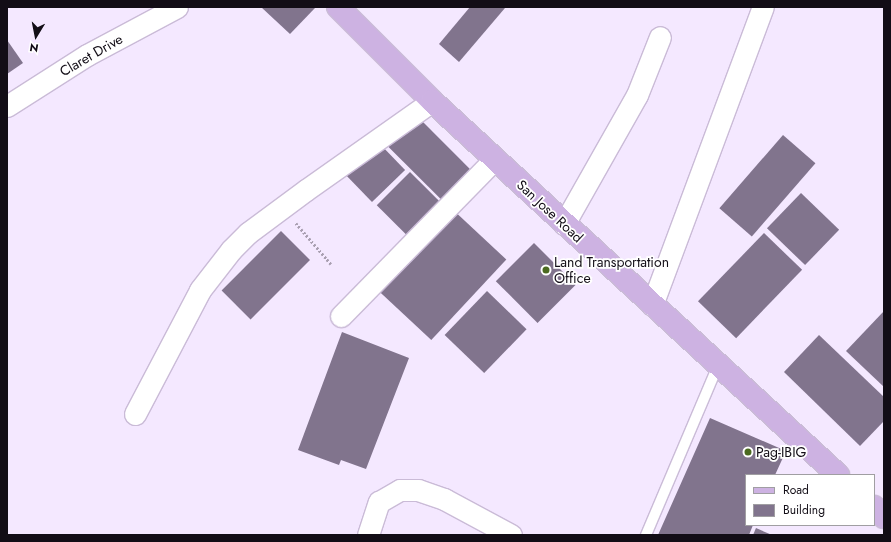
<!DOCTYPE html>
<html>
<head>
<meta charset="utf-8">
<style>
  body { margin:0 }
  #map { position:relative; width:891px; height:542px; overflow:hidden; background:#f4e8ff; font-family:Jost,sans-serif }
  div>[style] { position:absolute }
  [style*='--x'] { left:calc(var(--x)*1px); top:calc(var(--y)*1px); width:calc(var(--w)*1px); rotate:calc(var(--a)*1deg) }
  .building>* { inset:0; background:#81748d; transform-origin:0 0 }
  .path>* { height:2.5px; margin-top:-1.25px; transform-origin:0; background:repeating-linear-gradient(90deg,#a99fb1 0 2px,transparent 0 4px) }
  .roads { filter:drop-shadow(1px 0 #cabbd7) drop-shadow(-1px 0 #cabbd7) drop-shadow(0 1px #cabbd7) drop-shadow(0 -1px #cabbd7) }
  .lane>* { height:10px; margin:-5px; padding:0 5px; transform-origin:5px; border-radius:5px; background:#fff }
  .street>* { height:21px; margin:-10.5px; padding:0 10.5px; transform-origin:10.5px; border-radius:10.5px; background:#fff }
  .primary>* { height:22px; margin:-11px; padding:0 11px; transform-origin:11px; border-radius:11px; background:#cdb2e2 }
  .dots>* { width:11px; height:11px; translate:-50% -50%; box-sizing:border-box; border:2px solid #fff; border-radius:50% }
  span { translate:-50% -50%; white-space:nowrap; text-align:center; line-height:1.15; -webkit-text-stroke:3.5px #fff; paint-order:stroke }
  .street-label { font-size:14px; color:#120d16 }
  .poi-label { font-size:14px; color:#120d16 }
  .left { translate:0 -50%; text-align:left }
  .frame { position:absolute; inset:0; border:8px solid #120d16; pointer-events:none }
  .legend { position:absolute; left:745px; top:474px; width:130px; height:52px; box-sizing:border-box; background:#fff; border:1px solid #a09ea2; margin:0; padding:5px 7px; list-style:none; font-size:12px; color:#120d16 }
  .legend li { display:flex; align-items:center; gap:8px; height:20px }
  .legend b { width:20px; border:1px solid #a09ea2 }
  .north { position:absolute; left:16px; top:16px; width:40px; height:40px; -webkit-text-stroke:3px #fff; paint-order:stroke; rotate:190deg; font-size:11px; font-weight:700; line-height:16px; text-align:center; color:#120d16 }
  .north::after { content:''; display:block; margin:auto; width:14px; height:18px; background:#120d16; clip-path:polygon(50% 0,100% 100%,50% 72%,0 100%) }
</style>
</head>
<body>
<div id="map">
  <div class="building">
    <div style="clip-path:polygon(261px 7px,314px 7px,315px 8px,290px 34px)"></div>
    <div style="clip-path:polygon(470px 7px,505px 8px,459px 62px,439px 44px)"></div>
    <div style="clip-path:polygon(7px 40px,23px 63px,7px 74px)"></div>
    <div style="left:416px;top:115px;width:78px;height:42px;rotate:45deg"></div>
    <div style="left:783px;top:135px;width:43px;height:97px;rotate:41deg"></div>
    <div style="left:378px;top:142px;width:39px;height:46px;rotate:46deg"></div>
    <div style="left:410px;top:172px;width:44px;height:47px;rotate:45deg"></div>
    <div style="left:801px;top:193px;width:53px;height:49px;rotate:44deg"></div>
    <div style="left:450px;top:207px;width:77px;height:110px;rotate:43deg"></div>
    <div style="left:281px;top:231px;width:41px;height:84px;rotate:45deg"></div>
    <div style="left:764px;top:233px;width:53px;height:95px;rotate:44deg"></div>
    <div style="left:534px;top:243px;width:59px;height:54px;rotate:45deg"></div>
    <div style="left:487px;top:291px;width:55px;height:61px;rotate:44deg"></div>
    <div style="clip-path:polygon(884px 311px,884px 387px,846px 351px)"></div>
    <div style="clip-path:polygon(342px 332px,409px 358px,366px 469px,341px 460px,339px 465px,298px 450px)"></div>
    <div style="clip-path:polygon(819px 335px,884px 397px,884px 421px,860px 446px,784px 372px)"></div>
    <div style="clip-path:polygon(710px 418px,786px 451px,775px 475px,746px 475px,746px 525px,753px 525px,749px 535px,658px 535px)"></div>
    <div style="clip-path:polygon(756px 528px,772px 535px,753px 535px)"></div>
  </div>
  <div class="path">
    <div style="--x:296;--y:223;--w:54;--a:49.5"></div>
  </div>
  <div class="roads">
    <div class="lane">
      <div style="--x:646;--y:535;--w:185;--a:-67"></div>
    </div>
    <div class="street">
      <div style="--x:7;--y:106;--w:95;--a:-32.5"></div>
      <div style="--x:87;--y:55;--w:102;--a:-28.1"></div>
      <div style="--x:564;--y:224;--w:148;--a:-60.5"></div>
      <div style="--x:637;--y:95;--w:62;--a:-68.4"></div>
      <div style="--x:652;--y:305;--w:318;--a:-69.6"></div>
      <div style="--x:341;--y:316;--w:219;--a:-45.6"></div>
      <div style="--x:135;--y:414;--w:140;--a:-62.3"></div>
      <div style="--x:200;--y:290;--w:51;--a:-52.2"></div>
      <div style="--x:231;--y:250;--w:24;--a:-45"></div>
      <div style="--x:248;--y:233;--w:72;--a:-36.6"></div>
      <div style="--x:306;--y:190;--w:154;--a:-35.2"></div>
      <div style="--x:368;--y:535;--w:35;--a:-72"></div>
      <div style="--x:379;--y:502;--w:24;--a:-30"></div>
      <div style="--x:400;--y:490;--w:18;--a:0"></div>
      <div style="--x:418;--y:490;--w:28;--a:19"></div>
      <div style="--x:444;--y:499;--w:76;--a:28.2"></div>
    </div>
    <div class="primary">
      <div style="--x:338;--y:7;--w:133;--a:45"></div>
      <div style="--x:432;--y:101;--w:552;--a:42.65"></div>
      <div style="--x:874;--y:507;--w:14;--a:45"></div>
    </div>
  </div>
  <div class="dots">
    <div style="left:546px;top:270px;background:#4b6a20"></div>
    <div style="left:748px;top:452px;background:#4b6a20"></div>
  </div>
  <div class="street-label">
    <span style="left:91px;top:55px;rotate:-30deg">Claret Drive</span>
    <span style="left:550px;top:211px;rotate:43deg">San Jose Road</span>
  </div>
  <div class="poi-label">
    <span class="left" style="left:554px;top:270px">Land Transportation<br>Office</span>
    <span class="left" style="left:756px;top:452px">Pag-IBIG</span>
  </div>
  <div class="frame"></div>
  <ul class="legend">
  <li><b style="height:5px;background:#cdb2e2"></b>Road</li>
  <li><b style="height:11px;background:#81748d"></b>Building</li>
  </ul>
  <div class="north">N</div>
</div>
</body>
</html>
